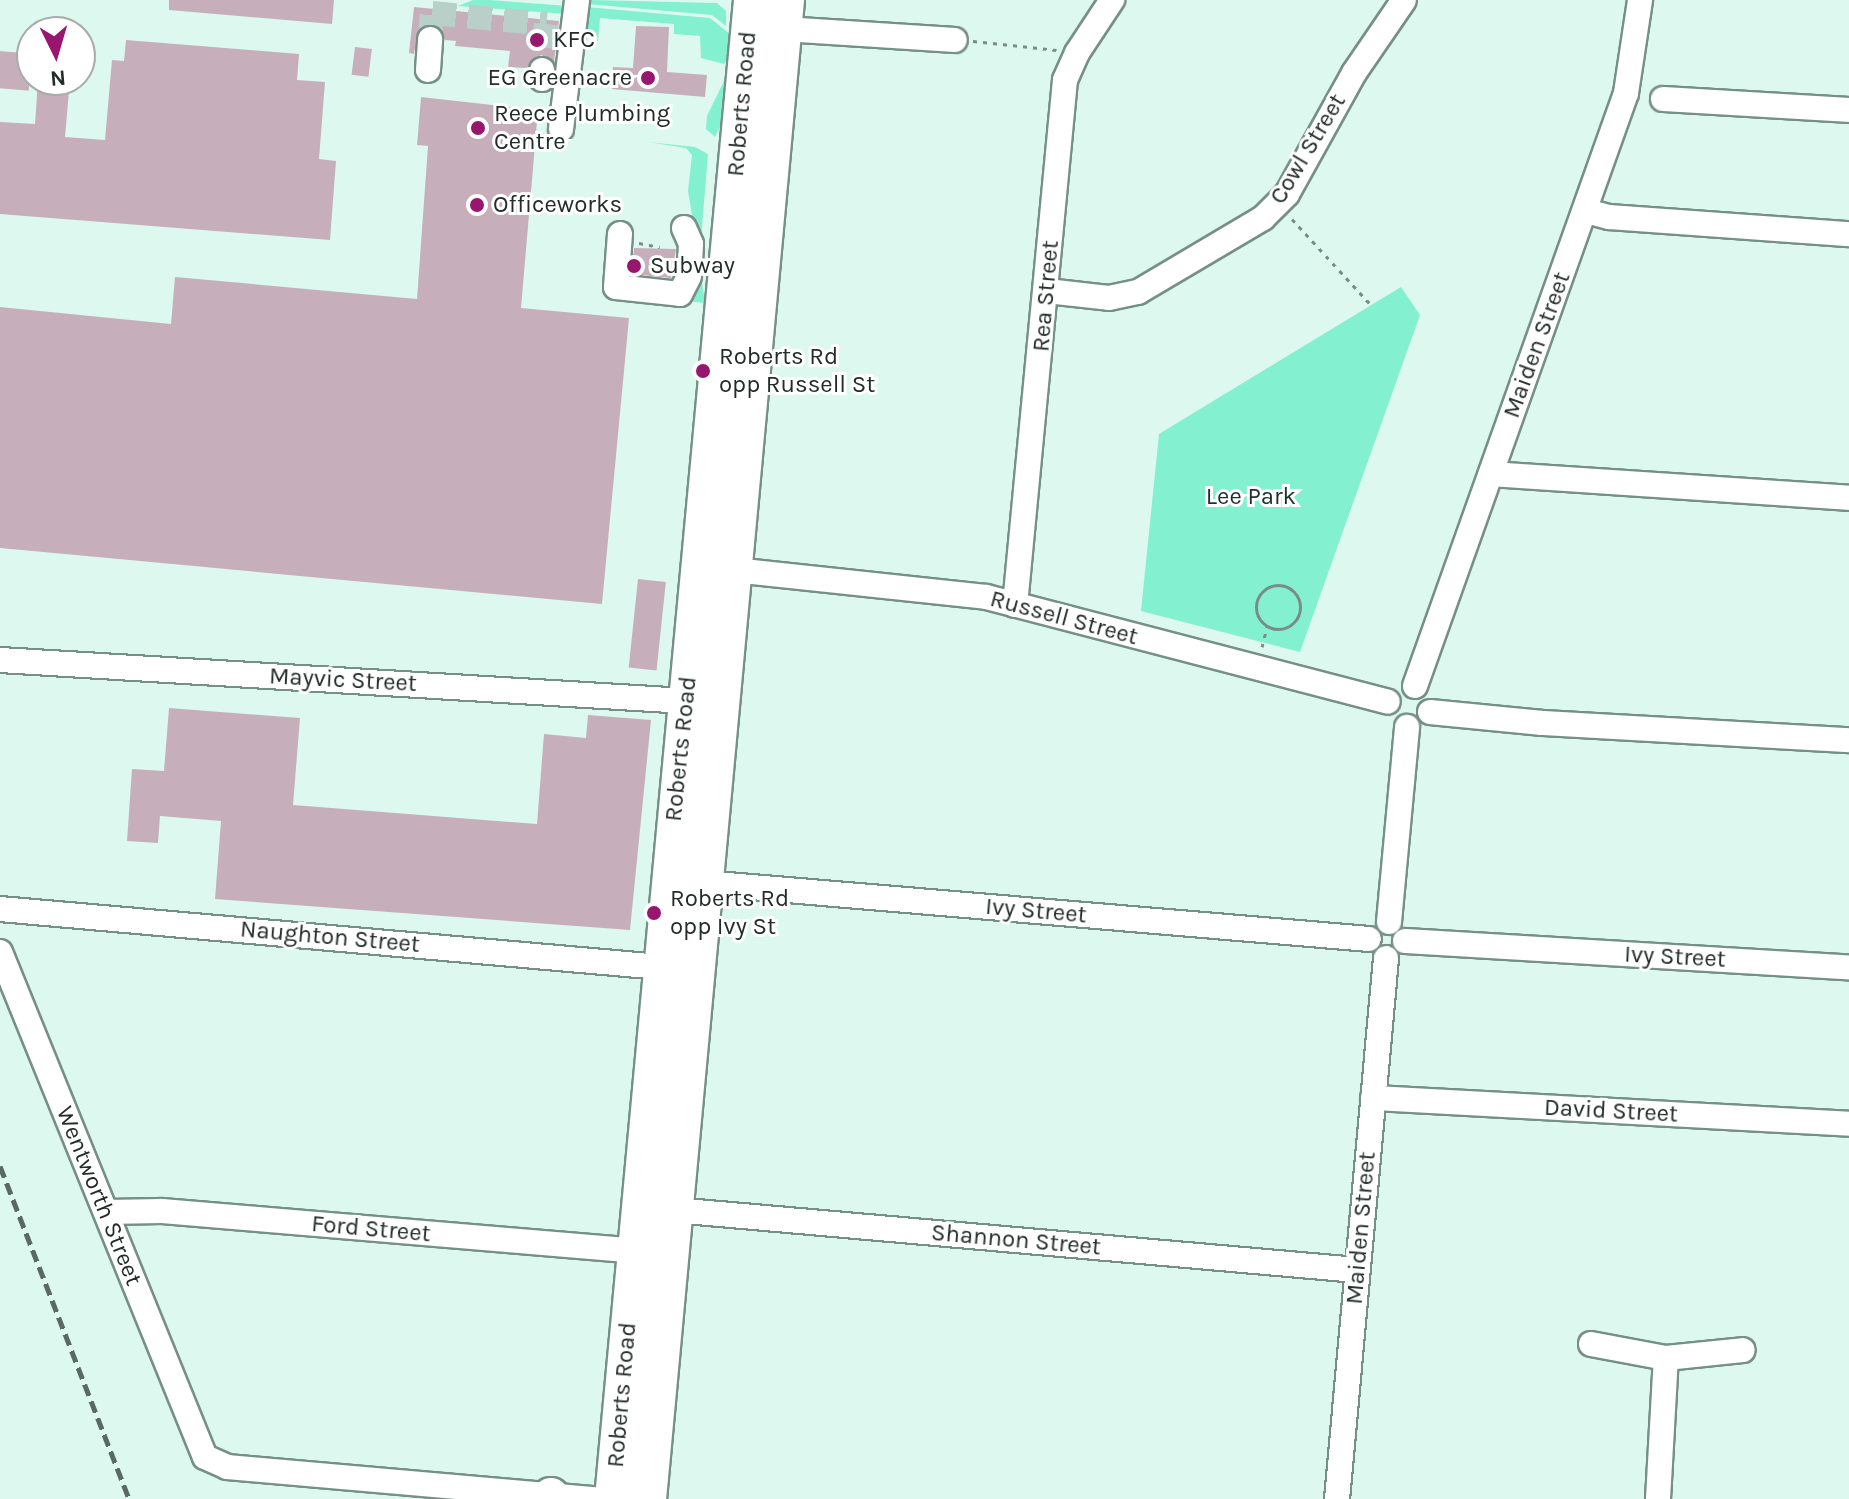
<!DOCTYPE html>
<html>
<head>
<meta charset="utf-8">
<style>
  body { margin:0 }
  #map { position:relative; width:1849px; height:1499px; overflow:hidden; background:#ddf9ef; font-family:Karla,sans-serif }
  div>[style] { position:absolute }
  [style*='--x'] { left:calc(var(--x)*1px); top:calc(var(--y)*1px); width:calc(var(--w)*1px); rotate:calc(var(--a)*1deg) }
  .green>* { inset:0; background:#83f0d0 }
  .building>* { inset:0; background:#c6afbb; transform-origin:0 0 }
  .minor-tunnel>* { height:24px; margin-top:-12px; transform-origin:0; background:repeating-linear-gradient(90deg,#b8d0c7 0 24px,transparent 0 36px) }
  .path>* { height:3px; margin-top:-1.5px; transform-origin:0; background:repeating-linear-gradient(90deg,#798c85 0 4px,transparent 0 10px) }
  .path>.ring { margin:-1.5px; padding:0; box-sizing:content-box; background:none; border:3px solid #798c85; border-radius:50% }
  .roads { filter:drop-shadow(2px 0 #768f87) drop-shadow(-2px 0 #768f87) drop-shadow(0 2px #768f87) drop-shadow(0 -2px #768f87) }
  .minor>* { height:24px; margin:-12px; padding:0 12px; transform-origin:12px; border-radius:12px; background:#fff }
  .highway>* { height:36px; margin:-18px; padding:0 18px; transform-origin:18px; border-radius:18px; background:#fff }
  .rail>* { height:5px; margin-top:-2.5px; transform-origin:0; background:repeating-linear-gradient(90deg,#596963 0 12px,transparent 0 18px) }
  .dots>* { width:22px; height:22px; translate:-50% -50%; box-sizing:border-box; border:4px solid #fff; border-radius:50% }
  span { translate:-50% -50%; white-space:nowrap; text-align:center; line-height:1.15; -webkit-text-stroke:6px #fff; paint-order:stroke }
  .poi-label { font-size:24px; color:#222c28 }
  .left { translate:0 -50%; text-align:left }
  .right { translate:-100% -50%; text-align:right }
  .street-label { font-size:24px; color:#222c28 }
  .park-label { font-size:24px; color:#1b312a }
  .north { position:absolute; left:16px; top:16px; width:80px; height:80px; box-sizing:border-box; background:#fff; border:2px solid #a7aba9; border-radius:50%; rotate:175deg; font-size:22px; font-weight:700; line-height:32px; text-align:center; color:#222c28 }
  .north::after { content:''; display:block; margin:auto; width:28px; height:36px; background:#97166e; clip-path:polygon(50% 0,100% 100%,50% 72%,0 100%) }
</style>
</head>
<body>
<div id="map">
  <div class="green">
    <div style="clip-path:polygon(473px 0,490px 0,568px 6px,567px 14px,458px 6px)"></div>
    <div style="clip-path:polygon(590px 0,717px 3px,726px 11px,726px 26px,712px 15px,587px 4px)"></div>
    <div style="clip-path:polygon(586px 7px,710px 18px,730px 34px,727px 61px,724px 64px,701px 58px,700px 36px,674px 34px,674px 24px,600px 18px,598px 41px,591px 40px,584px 30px)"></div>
    <div style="clip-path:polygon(724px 81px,722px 123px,715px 137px,706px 129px,707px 116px)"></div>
    <div style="clip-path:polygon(648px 142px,695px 147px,708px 154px,699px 263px,705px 303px,686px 301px,696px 239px,688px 191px,692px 155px,686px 148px)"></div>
    <div style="clip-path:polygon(1401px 287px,1420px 315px,1300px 652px,1141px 611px,1159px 434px)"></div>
  </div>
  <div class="building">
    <div style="clip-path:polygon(169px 0,334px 0,332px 24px,169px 10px)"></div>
    <div style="clip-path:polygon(414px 7px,559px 21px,554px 62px,541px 55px,527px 68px,508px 67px,510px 51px,455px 46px,456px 41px,445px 40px,439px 27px,430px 24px,418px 30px,414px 54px,409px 53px)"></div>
    <div style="clip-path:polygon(636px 26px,669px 27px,667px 72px,707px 75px,705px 97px,612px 89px,613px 67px,633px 68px)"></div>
    <div style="clip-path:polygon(126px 40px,299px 54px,297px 80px,325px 82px,319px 159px,336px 161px,330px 240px,0 214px,0 122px,35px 124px,38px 80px,70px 80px,65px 137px,105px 140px,112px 60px,124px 61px)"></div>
    <div style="left:355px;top:47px;width:17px;height:28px;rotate:7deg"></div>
    <div style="left:0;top:51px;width:32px;height:37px;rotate:5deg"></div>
    <div style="clip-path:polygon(421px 97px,538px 110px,521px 308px,629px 318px,602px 604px,0 548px,0 307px,171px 324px,175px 277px,417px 299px,428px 146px,417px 145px)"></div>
    <div style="clip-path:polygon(634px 248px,676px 249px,671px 278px,632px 274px)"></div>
    <div style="left:638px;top:579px;width:28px;height:89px;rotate:6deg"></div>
    <div style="clip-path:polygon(169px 708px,300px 718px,293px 805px,537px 824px,544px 734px,586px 738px,588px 715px,651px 720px,630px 930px,215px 899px,221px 821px,160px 816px,158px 843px,127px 841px,132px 769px,164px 771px)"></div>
  </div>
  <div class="minor-tunnel">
    <div style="--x:430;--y:39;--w:26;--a:-86"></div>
    <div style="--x:432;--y:13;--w:115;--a:5.5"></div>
    <div style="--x:546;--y:24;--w:46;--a:95"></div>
  </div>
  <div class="path">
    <div style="--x:973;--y:41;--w:84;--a:6.1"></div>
    <div style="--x:1292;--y:219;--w:117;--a:47.4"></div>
    <div style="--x:639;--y:243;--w:21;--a:11"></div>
    <div class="ring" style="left:1256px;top:585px;width:41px;height:41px"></div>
    <div style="--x:1262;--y:647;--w:21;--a:-76"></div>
  </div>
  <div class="roads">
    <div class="minor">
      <div style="--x:784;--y:29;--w:171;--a:3.7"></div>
      <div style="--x:428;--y:70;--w:31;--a:-86"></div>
      <div style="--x:542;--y:79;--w:9;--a:-90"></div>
      <div style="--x:1663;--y:99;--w:186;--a:3.4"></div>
      <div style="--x:561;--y:129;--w:130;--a:-82.9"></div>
      <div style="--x:1586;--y:211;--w:24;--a:15"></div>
      <div style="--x:1609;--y:217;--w:241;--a:4.1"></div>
      <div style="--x:684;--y:228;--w:17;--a:66"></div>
      <div style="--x:691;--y:244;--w:20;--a:93"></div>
      <div style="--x:620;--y:234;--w:53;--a:94.3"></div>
      <div style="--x:616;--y:287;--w:64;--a:6.2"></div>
      <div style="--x:680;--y:294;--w:20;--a:-63"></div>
      <div style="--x:1047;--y:291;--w:62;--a:6.4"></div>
      <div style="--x:1109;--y:298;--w:30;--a:-12"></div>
      <div style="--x:1138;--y:292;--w:145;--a:-30.6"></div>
      <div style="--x:1263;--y:218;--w:34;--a:-45"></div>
      <div style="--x:1287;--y:194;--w:138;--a:-61"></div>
      <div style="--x:1354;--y:73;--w:88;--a:-55.6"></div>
      <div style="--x:1491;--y:474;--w:359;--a:3.8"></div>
      <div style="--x:734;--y:570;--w:253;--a:6.1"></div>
      <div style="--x:986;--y:597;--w:415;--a:14.6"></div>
      <div style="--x:1015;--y:605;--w:527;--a:-84.56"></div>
      <div style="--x:1065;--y:80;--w:30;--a:-66"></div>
      <div style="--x:1077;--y:53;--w:64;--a:-56.6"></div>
      <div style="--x:0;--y:660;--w:687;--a:3.42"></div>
      <div style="--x:1415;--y:686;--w:629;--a:-70.41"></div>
      <div style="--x:1626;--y:93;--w:94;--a:-81.4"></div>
      <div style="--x:1430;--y:712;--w:113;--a:5.6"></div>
      <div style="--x:1542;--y:723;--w:307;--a:3.2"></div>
      <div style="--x:704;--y:883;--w:667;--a:4.81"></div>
      <div style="--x:0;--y:909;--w:663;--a:5.02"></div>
      <div style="--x:1389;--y:922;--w:196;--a:-84.7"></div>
      <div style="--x:1405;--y:941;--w:445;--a:3.4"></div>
      <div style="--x:0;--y:952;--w:545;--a:67.91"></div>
      <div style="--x:205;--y:1457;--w:24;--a:24"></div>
      <div style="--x:227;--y:1467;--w:369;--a:5"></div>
      <div style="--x:1373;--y:1098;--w:477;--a:3.1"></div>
      <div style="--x:674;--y:1210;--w:686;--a:5.02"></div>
      <div style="--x:106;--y:1212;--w:56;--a:-1"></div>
      <div style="--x:162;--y:1211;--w:475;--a:4.8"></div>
      <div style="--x:1591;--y:1344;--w:76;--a:10.6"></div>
      <div style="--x:1666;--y:1358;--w:77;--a:-5.9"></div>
      <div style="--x:1337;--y:1499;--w:543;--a:-84.82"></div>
      <div style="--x:1658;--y:1499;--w:141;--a:-86.8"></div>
    </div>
    <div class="highway">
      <div style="--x:551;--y:1496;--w:4;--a:56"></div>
      <div style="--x:613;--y:1499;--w:1505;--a:-84.7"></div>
      <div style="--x:648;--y:1499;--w:1505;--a:-84.74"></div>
    </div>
  </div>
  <div class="rail">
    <div style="--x:0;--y:1166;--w:357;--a:68.8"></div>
  </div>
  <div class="dots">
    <div style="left:537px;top:40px;background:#97166e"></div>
    <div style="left:648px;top:78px;background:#97166e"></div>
    <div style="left:478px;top:128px;background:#97166e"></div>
    <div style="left:477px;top:205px;background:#97166e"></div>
    <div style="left:634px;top:266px;background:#97166e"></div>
    <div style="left:703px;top:371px;background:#97166e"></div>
    <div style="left:654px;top:913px;background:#97166e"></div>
  </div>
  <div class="poi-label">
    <span class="left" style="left:553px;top:40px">KFC</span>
    <span class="right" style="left:632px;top:78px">EG Greenacre</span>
    <span class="left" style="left:494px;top:128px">Reece Plumbing<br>Centre</span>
    <span class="left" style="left:493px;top:205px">Officeworks</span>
    <span class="left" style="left:650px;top:266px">Subway</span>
    <span class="left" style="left:719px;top:371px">Roberts Rd<br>opp Russell St</span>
    <span class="left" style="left:670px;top:913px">Roberts Rd<br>opp Ivy St</span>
  </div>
  <div class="street-label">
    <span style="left:742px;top:104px;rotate:-85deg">Roberts Road</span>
    <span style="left:1308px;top:149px;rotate:-59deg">Cowl Street</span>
    <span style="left:1046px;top:296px;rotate:-85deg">Rea Street</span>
    <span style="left:1537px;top:345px;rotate:-70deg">Maiden Street</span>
    <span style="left:1064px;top:618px;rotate:15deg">Russell Street</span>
    <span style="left:343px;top:680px;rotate:3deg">Mayvic Street</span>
    <span style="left:681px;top:749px;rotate:-84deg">Roberts Road</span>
    <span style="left:1036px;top:911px;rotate:5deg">Ivy Street</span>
    <span style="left:330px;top:937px;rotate:5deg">Naughton Street</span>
    <span style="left:1675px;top:957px;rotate:3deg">Ivy Street</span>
    <span style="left:1611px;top:1111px;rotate:3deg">David Street</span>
    <span style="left:99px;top:1196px;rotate:68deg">Wentworth Street</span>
    <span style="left:1361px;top:1228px;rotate:-85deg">Maiden Street</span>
    <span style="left:371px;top:1229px;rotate:5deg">Ford Street</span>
    <span style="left:1016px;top:1240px;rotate:5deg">Shannon Street</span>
    <span style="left:622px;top:1395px;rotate:-85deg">Roberts Road</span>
  </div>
  <div class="park-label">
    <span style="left:1251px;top:497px">Lee Park</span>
  </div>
  <div class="north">N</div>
</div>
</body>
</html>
